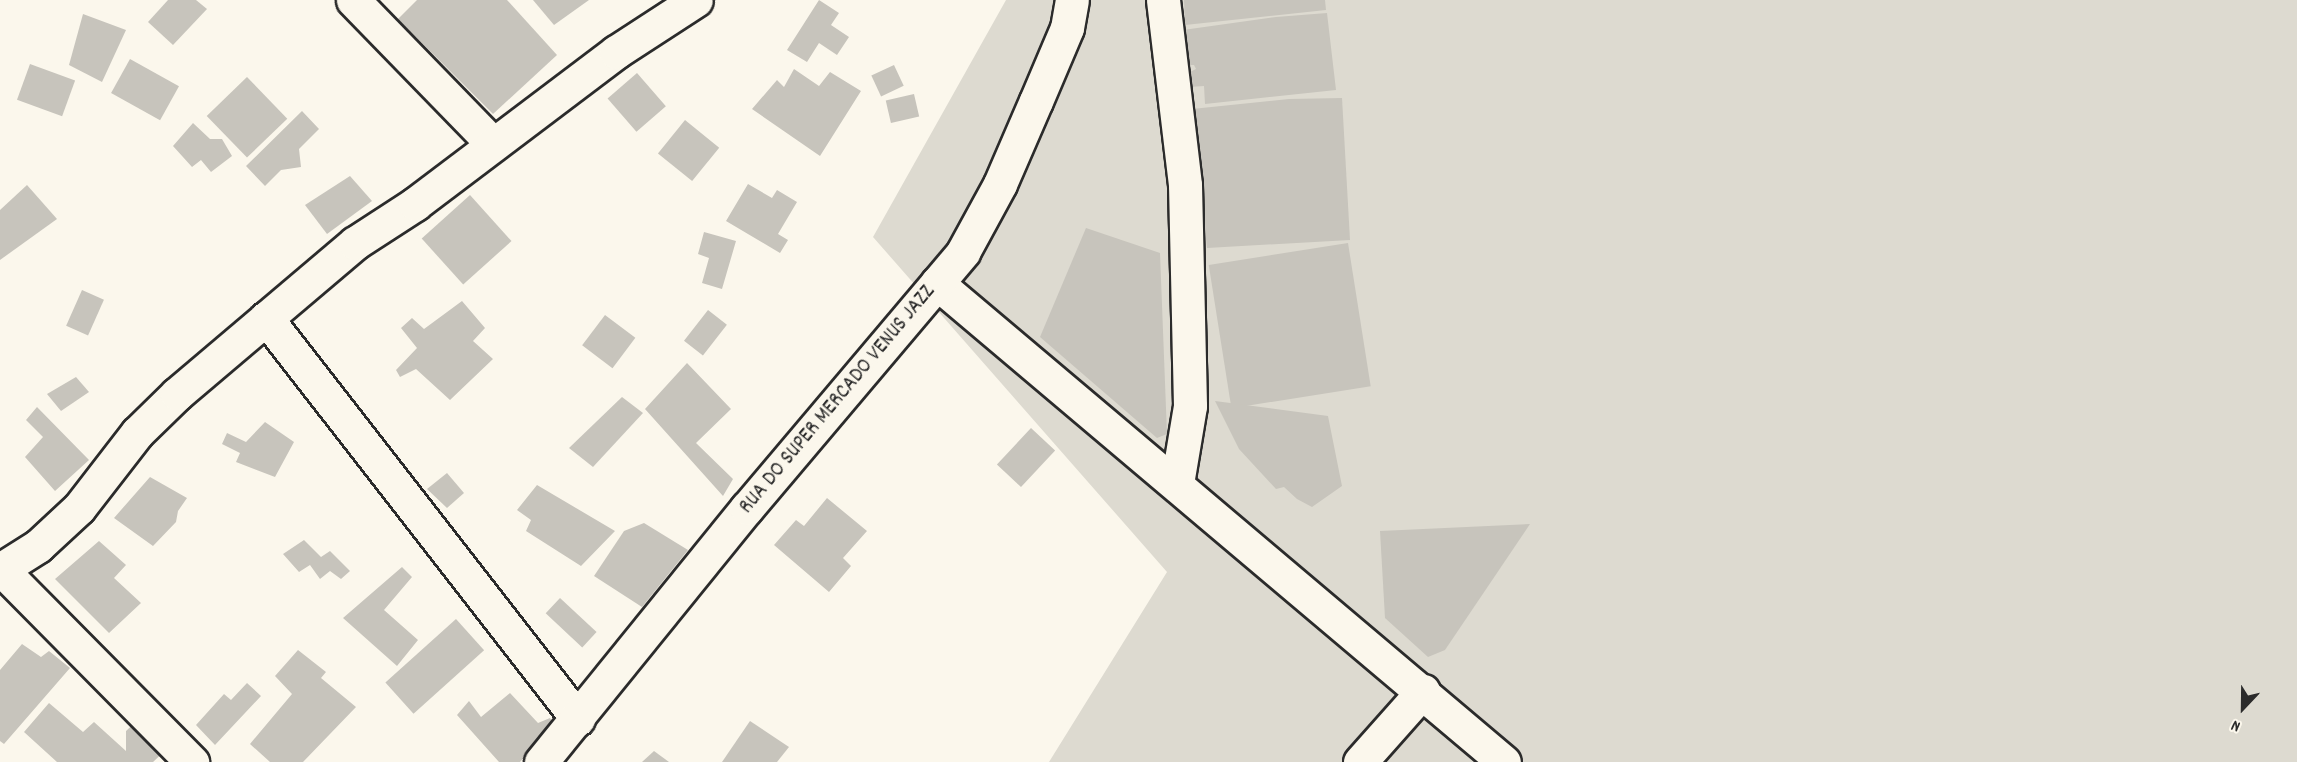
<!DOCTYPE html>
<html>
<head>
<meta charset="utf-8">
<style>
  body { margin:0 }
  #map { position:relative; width:2297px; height:762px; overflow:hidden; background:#fbf7ec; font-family:Dekko,sans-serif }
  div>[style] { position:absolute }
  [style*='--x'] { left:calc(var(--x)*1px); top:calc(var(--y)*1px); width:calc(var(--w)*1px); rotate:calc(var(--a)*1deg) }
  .green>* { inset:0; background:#dddad0 }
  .building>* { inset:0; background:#c7c4bc; transform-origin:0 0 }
  .roads { filter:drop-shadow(2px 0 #2b2b2b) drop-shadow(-2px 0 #2b2b2b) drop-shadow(0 2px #2b2b2b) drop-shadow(0 -2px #2b2b2b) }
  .street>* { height:33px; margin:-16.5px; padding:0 16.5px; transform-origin:16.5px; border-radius:16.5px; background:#fbf7ec }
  span { translate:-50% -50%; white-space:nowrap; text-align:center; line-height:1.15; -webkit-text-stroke:6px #fbf7ec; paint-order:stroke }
  .street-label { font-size:21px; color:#2b2b2b }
  .north { position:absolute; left:2213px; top:678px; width:60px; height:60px; -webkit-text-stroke:4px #fbf7ec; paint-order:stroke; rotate:202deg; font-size:16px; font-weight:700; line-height:24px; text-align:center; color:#2b2b2b }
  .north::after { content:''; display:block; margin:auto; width:21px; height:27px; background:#2b2b2b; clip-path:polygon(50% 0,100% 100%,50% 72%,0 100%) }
</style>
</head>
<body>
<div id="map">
  <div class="green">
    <div style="clip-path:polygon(1006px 0,2297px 0,2297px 762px,1049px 762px,1167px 572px,873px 237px)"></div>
  </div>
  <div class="building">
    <div style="clip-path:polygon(168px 0,196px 0,207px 9px,173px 45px,148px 22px)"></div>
    <div style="clip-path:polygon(417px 0,507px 0,557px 55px,493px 114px,398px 19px)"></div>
    <div style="clip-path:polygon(533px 0,589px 0,554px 25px)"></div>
    <div style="clip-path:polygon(819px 0,839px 13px,831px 25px,849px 37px,837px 55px,819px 43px,807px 62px,787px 50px)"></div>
    <div style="clip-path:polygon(1184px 0,1325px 0,1326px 10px,1185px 25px)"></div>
    <div style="clip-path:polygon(1327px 13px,1336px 90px,1205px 104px,1204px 86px,1189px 87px,1187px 78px,1192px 77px,1190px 72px,1196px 69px,1194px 65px,1186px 65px,1183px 30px,1276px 17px)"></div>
    <div style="clip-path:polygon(83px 14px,126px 30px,102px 82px,69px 65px)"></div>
    <div style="left:130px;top:59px;width:56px;height:39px;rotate:29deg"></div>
    <div style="left:30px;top:64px;width:48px;height:38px;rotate:20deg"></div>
    <div style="left:894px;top:65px;width:23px;height:25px;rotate:65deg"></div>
    <div style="clip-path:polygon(794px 69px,819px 86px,830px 72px,861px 91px,820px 156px,752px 109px,777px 80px,784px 87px)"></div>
    <div style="left:637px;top:73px;width:44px;height:39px;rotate:49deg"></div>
    <div style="left:247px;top:77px;width:58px;height:56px;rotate:46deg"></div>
    <div style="left:914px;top:94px;width:23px;height:29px;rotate:77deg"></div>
    <div style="clip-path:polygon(1342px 98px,1350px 240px,1207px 248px,1192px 109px,1289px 99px)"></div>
    <div style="clip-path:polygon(302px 111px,319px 129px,299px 149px,301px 167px,281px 170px,265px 186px,246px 166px)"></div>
    <div style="left:685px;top:120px;width:44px;height:43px;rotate:39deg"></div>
    <div style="clip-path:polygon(193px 123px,210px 139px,222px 139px,232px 156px,211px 172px,201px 160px,192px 167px,173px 146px)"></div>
    <div style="clip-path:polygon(350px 176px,372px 201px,327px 234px,305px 205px)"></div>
    <div style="clip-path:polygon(748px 184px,772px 198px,777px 190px,797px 202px,778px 234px,788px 240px,780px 253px,726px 221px)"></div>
    <div style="clip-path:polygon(27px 185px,57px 219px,0 260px,0 210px)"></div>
    <div style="left:470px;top:195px;width:62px;height:65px;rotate:48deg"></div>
    <div style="clip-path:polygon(1086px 228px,1160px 253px,1167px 434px,1157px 438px,1040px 337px)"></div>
    <div style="clip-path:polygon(704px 232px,736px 241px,722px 289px,702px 283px,709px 258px,698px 254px)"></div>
    <div style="left:1348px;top:243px;width:145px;height:141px;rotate:81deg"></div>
    <div style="left:82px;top:290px;width:24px;height:39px;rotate:24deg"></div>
    <div style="clip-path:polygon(462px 301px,485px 328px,473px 341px,493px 359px,450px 400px,416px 369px,400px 377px,396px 370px,417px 348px,401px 328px,412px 318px,424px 329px)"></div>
    <div style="left:708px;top:310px;width:24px;height:39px;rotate:38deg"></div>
    <div style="left:605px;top:315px;width:38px;height:38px;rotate:37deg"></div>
    <div style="clip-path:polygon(687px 363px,731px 409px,696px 443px,733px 479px,723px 496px,645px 409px)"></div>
    <div style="clip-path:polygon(76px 377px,89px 392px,61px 411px,47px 394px)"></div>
    <div style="clip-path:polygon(622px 397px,643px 413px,593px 467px,569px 448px)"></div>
    <div style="clip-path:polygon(1215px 401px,1328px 416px,1342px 486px,1312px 507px,1297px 499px,1284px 487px,1276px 489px,1239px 449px)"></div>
    <div style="clip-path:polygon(37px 407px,89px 460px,55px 491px,25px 457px,43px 437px,26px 420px)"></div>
    <div style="clip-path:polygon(265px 422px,294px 442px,275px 477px,236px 462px,240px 453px,222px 444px,227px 433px,246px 442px)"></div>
    <div style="left:1031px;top:428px;width:33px;height:50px;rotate:43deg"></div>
    <div style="clip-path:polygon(447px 473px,464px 493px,447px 508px,427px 489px)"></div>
    <div style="clip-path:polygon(150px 477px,187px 498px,178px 511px,176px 522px,153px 546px,114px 518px)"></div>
    <div style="clip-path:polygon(537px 485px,615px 531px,581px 566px,526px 531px,531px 520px,517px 510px)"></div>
    <div style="clip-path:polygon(827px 498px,867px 531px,843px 558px,851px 566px,829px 592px,774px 545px,796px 520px,804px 526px)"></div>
    <div style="clip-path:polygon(644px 523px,688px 550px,642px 607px,594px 576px,624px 531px)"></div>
    <div style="clip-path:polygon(1530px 524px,1445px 650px,1428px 657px,1385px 618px,1380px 531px)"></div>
    <div style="clip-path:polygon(304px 540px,321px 557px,330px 551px,350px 571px,341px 579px,330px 571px,320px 579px,310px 565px,299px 572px,283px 554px)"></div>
    <div style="clip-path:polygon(99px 541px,126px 565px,114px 578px,141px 603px,109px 633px,55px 579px)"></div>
    <div style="clip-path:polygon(402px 567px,412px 577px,384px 610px,418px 640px,397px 666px,343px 618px)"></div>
    <div style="left:560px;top:598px;width:50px;height:21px;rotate:43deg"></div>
    <div style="left:456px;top:619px;width:42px;height:95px;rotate:48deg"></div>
    <div style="clip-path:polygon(22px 644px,41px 657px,49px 651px,70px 668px,4px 744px,0 741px,0 670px)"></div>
    <div style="clip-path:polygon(298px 650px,326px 672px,321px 678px,356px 707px,303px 762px,270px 762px,250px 744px,292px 694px,275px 676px)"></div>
    <div style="clip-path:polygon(247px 683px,261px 696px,215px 745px,196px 725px,224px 694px,231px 700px)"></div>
    <div style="clip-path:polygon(510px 693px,538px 723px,550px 718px,554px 724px,520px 762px,499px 762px,457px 715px,469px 701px,481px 717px)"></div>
    <div style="clip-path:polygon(49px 703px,83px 732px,94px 722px,126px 751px,126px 731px,141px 717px,168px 748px,153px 762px,57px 762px,24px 732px)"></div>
    <div style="clip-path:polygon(750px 721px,789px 747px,777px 762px,722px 762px)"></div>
    <div style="clip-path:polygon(654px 751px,669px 762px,642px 762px)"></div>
  </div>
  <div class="roads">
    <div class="street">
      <div style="--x:353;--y:0;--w:201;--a:45.8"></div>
      <div style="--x:1163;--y:0;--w:186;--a:83.2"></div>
      <div style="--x:1185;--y:185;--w:221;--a:88.7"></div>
      <div style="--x:1190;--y:406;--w:79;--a:99.5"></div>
      <div style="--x:937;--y:283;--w:742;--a:40.19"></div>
      <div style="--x:266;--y:318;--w:508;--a:52.12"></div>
      <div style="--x:1;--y:569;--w:272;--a:45.3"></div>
      <div style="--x:0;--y:570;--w:45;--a:-32.3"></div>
      <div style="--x:38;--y:546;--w:56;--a:-42.8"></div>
      <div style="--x:79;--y:508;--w:95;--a:-52.3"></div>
      <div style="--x:137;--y:433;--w:56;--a:-44.3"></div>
      <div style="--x:177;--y:394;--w:233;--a:-40.3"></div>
      <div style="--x:355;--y:243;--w:72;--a:-33"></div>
      <div style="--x:415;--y:204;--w:252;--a:-37.1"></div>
      <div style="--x:616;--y:52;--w:95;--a:-33"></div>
      <div style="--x:541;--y:762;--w:327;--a:-51"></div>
      <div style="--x:747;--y:508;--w:335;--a:-49.8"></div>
      <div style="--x:963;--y:252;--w:77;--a:-61.4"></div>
      <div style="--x:1000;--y:184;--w:90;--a:-66.6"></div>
      <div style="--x:1036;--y:101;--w:79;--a:-67"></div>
      <div style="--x:1067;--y:28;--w:28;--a:-80"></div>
      <div style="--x:1360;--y:762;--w:95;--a:-48.4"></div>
    </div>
  </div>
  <div class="street-label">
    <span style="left:838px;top:400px;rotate:-50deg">RUA DO SUPER MERCADO VENUS JAZZ</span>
  </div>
  <div class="north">N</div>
</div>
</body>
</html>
